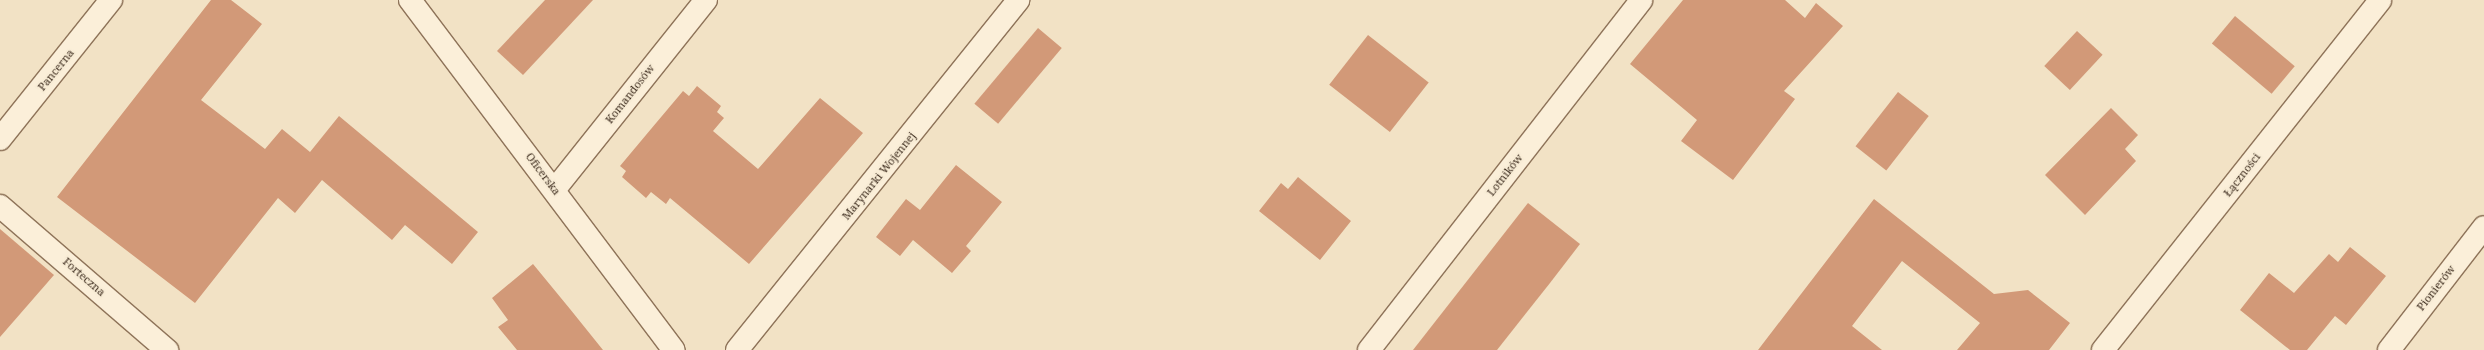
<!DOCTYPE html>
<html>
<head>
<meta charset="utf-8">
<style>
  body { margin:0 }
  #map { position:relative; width:2484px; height:350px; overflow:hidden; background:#f2e2c5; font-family:"Noto Serif",serif }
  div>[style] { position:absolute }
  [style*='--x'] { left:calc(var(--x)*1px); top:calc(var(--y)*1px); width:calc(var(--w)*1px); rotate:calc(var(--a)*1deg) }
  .building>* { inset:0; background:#d29978; transform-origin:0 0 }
  .roads { filter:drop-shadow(1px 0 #8e7359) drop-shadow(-1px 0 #8e7359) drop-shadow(0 1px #8e7359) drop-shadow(0 -1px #8e7359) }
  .minor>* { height:22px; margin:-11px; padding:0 11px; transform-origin:11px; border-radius:11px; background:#fbefd9 }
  span { translate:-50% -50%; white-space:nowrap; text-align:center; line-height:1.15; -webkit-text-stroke:4px #f8ecd5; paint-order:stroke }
  .street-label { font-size:11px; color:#3d2c1e }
</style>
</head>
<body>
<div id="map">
  <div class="building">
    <div style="clip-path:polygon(211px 0,231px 0,262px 24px,201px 100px,265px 149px,282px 129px,310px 152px,339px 116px,478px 232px,452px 264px,405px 225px,392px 240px,322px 180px,295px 213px,278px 198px,195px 303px,57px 197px)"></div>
    <div style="clip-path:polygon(545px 0,593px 0,523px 75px,497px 51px)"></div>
    <div style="clip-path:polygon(1683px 0,1785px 0,1805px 18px,1816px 3px,1843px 26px,1784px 91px,1795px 99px,1733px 180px,1681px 141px,1697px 120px,1630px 64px)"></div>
    <div style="left:2235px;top:16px;width:78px;height:36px;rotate:40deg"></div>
    <div style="left:1038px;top:28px;width:31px;height:99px;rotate:40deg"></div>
    <div style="left:2077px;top:31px;width:35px;height:48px;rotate:43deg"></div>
    <div style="left:1368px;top:35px;width:77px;height:63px;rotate:38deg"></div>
    <div style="clip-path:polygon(697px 86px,721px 106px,717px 112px,724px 118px,713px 131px,758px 169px,820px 98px,863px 133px,749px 264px,670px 198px,666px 204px,651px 192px,646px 198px,622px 177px,626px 171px,620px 166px,651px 129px,683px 91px,689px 96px)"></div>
    <div style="left:1898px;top:92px;width:39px;height:69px;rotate:38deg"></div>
    <div style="clip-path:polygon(2111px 108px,2138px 135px,2125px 149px,2136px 161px,2085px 215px,2045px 175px)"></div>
    <div style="clip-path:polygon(956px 165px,1002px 202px,966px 246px,971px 251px,952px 273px,913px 240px,900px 256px,876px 237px,906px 199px,920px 210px)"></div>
    <div style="clip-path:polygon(1298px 177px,1351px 221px,1320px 260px,1259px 211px,1281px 183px,1288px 189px)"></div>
    <div style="clip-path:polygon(1874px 199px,1994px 294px,2028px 290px,2070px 323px,2049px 350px,1957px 350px,1980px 323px,1902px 261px,1852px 326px,1882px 350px,1758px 350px)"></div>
    <div style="clip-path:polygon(1528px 203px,1580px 244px,1550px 283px,1497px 350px,1413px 350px)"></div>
    <div style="clip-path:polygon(0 229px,54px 275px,0 337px)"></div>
    <div style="clip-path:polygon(2350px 247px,2386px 276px,2346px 325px,2335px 316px,2307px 350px,2290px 350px,2240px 310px,2269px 273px,2294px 293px,2329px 254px,2338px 262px)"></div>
    <div style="clip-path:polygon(533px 264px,570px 309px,603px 350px,517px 350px,498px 327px,508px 320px,492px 298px)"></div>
  </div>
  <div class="roads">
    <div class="minor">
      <div style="--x:410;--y:0;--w:438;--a:53"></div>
      <div style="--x:0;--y:139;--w:178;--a:-51.4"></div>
      <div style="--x:555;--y:189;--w:242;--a:-51.4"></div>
      <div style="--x:0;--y:206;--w:221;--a:40.8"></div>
      <div style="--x:737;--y:350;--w:449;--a:-51.2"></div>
      <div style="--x:1369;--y:350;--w:443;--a:-52.1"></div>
      <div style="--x:2103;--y:350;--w:446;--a:-51.6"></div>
      <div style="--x:2389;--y:350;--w:155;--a:-52.3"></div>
    </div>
  </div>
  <div class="street-label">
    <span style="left:56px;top:70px;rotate:-51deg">Pancerna</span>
    <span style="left:630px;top:94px;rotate:-52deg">Komandosów</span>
    <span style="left:543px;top:174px;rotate:53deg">Oficerska</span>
    <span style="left:1505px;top:175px;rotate:-52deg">Lotników</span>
    <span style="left:2242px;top:175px;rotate:-52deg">Łączności</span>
    <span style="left:879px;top:176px;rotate:-51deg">Marynarki Wojennej</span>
    <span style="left:84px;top:277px;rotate:41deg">Forteczna</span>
    <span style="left:2436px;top:288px;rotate:-52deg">Pionierów</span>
  </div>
</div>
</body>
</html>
